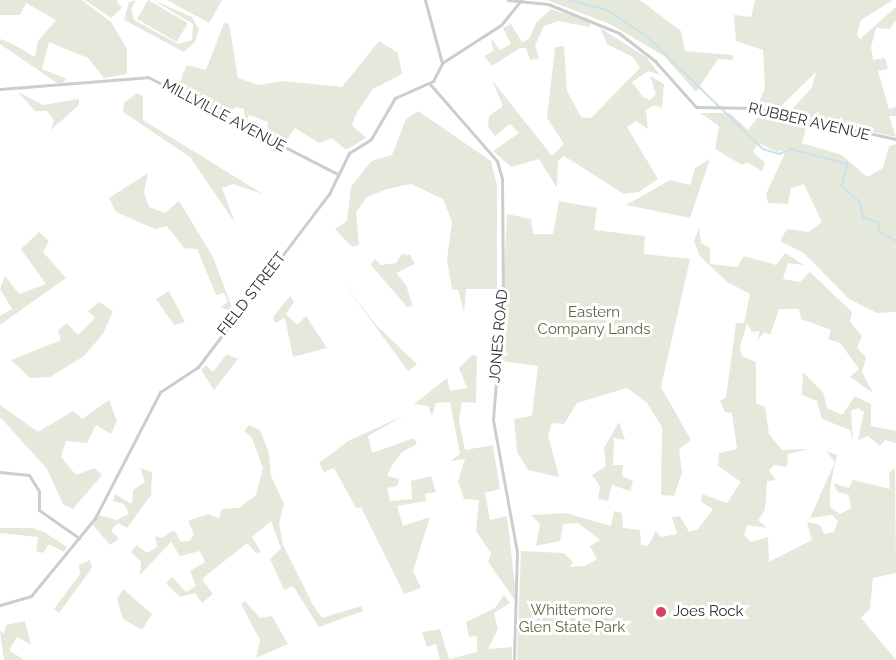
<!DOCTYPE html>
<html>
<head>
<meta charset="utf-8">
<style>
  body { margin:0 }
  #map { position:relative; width:896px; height:660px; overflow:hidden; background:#fff; font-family:Raleway,sans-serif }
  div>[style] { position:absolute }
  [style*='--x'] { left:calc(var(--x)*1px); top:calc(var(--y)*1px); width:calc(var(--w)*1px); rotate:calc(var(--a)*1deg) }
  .green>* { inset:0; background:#e5e9dc; transform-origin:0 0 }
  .stream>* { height:1.5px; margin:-0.75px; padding:0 0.75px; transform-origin:0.75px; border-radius:0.75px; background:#cae2e9 }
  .minor>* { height:3px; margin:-1.5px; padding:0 1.5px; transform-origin:1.5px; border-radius:1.5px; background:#cdcdcd }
  .dots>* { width:16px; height:16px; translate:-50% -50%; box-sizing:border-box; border:3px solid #fff; border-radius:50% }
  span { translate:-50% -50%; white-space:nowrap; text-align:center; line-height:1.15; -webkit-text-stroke:6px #fff; paint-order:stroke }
  .street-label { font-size:15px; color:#303030 }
  .park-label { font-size:15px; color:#5a6a40 }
  .poi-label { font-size:15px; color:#303030 }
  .left { translate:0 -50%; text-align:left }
</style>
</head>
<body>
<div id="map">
  <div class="green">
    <div style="clip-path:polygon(82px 0,111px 22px,127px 49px,127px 74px,104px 78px,88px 58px,49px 42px,42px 69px,67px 79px,60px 85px,0 44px,0 39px,11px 43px,35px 57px,38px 41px,56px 20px,26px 3px,20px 15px,0 15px,0 0)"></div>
    <div style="clip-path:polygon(85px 0,116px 0,122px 8px,111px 18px)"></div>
    <div style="clip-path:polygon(136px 0,131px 9px,134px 20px,178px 44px,192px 40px,193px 24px,153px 0,192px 17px,199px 29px,195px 42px,184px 52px,124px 20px,129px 2px)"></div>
    <div style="left:148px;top:0;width:46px;height:22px;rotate:30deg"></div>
    <div style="clip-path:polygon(167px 0,222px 0,209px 23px)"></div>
    <div style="clip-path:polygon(547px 0,640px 0,681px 31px,685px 51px,733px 55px,733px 60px,718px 59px,696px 92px,664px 56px,610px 24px)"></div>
    <div style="clip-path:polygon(755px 0,893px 0,861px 20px,857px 35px,860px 39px,896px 7px,896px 20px,890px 29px,876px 28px,871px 47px,873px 60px,885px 58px,888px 69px,878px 71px,889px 109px,896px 107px,896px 116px,889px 116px,896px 137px,789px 113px,812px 87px,816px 72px,777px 110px,758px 105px,765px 88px,763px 50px,736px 41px,734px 15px,751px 17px)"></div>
    <div style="clip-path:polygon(551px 9px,590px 22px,590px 27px,558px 21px,544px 26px,535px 45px,539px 59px,530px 60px,526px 48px,520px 48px,492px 66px,484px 56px,493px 51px,491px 38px,500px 50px,511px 44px,503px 28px,511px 24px,522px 42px,529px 39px,536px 23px)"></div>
    <div style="clip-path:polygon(224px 23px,229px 24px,238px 78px,258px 85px,283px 81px,342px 87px,379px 41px,398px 53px,402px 74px,373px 89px,356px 114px,352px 125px,366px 138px,346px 150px,332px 138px,319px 143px,295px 128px,284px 144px,266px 135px,268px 122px,249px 115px,245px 125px,244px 109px,235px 107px,227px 116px,178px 85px,187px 65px,206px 70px)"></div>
    <div style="clip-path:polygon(600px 28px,646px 57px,660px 75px,648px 71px,632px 82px,643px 97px,650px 100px,656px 94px,650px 76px,664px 84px,662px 108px,654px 105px,646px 110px,648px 129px,636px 121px,627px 127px,658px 179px,639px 192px,624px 194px,564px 156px,558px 161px,557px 188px,539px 159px,511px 167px,493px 151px,519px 133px,510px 124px,495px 136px,488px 127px,489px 116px,503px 106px,492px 80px,552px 156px,564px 144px,547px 118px,555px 47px,564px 46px,567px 91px,581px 117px,591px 118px,632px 76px,640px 68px,633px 57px,607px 44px)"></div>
    <div style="clip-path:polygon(18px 92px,43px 105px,79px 99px,79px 105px,51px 130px,54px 120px,47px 111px,35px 111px)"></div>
    <div style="clip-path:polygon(137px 93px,143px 96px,143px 120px,263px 194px,233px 184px,222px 188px,235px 223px,190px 157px,123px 112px,124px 103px)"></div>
    <div style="clip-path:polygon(418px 111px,491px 161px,497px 186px,497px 289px,466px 289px,464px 312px,458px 289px,452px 290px,447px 260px,452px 222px,443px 199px,411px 184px,387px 189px,367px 197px,356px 212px,359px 245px,352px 247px,335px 229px,347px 221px,351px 187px,371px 161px,392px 155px,406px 119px)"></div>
    <div style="clip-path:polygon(762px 112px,807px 125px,802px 143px,842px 155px,867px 177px,883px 168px,889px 146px,896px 144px,896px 312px,877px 313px,849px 299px,804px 253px,780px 241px,787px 229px,809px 232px,822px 222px,804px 184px,791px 188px,788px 204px,768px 203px,766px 194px,787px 149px,777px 152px,758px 143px,753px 152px,765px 163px,762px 171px,747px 162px,742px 165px,715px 149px,719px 126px,700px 113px,730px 113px,748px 130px)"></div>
    <div style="clip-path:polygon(710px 159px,690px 218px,626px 205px,670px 180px,690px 185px,695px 168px)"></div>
    <div style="clip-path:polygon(148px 173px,144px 192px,149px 207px,165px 213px,179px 201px,213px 257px,234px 313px,221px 307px,228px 302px,224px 293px,216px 295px,197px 249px,184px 248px,167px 226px,155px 229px,116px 212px,109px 198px)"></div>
    <div style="clip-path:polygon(559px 201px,597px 208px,594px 230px,645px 236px,644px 254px,690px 259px,661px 387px,691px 440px,679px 449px,682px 473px,674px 496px,661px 495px,662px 427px,647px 403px,627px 388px,577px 403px,564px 424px,552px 423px,548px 435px,559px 477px,528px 470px,517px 452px,514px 419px,532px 416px,538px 366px,500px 361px,507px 214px,531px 219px,533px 234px,553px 234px)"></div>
    <div style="clip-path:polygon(699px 228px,701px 243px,710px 248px,710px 264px,737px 267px,744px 256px,776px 265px,785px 253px,804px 265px,788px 263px,783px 279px,800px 282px,810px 272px,852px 312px,850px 322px,862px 336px,857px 348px,866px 357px,862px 372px,873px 393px,850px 377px,859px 369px,840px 343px,828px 339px,831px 330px,801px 319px,799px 309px,779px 309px,770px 335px,764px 332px,757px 341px,760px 331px,752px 332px,747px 323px,740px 347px,742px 356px,756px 362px,756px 403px,765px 407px,769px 434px,782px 450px,809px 449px,788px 454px,787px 467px,774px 465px,769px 471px,776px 480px,767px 481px,765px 510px,758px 520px,767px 528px,747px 525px,744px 535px,751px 542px,768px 537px,769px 562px,812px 540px,807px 522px,820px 525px,824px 534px,834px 532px,838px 521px,832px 515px,810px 518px,835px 462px,826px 451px,837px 455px,830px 487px,830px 507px,840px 514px,851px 508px,849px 495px,838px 492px,833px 483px,849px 488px,853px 480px,890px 489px,889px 472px,895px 468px,896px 573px,873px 578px,870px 609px,861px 618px,896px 660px,517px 660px,521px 551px,564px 553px,573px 562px,570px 567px,585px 566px,597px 559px,590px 546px,600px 540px,578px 523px,563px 524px,560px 541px,536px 546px,540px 524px,531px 515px,566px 513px,611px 526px,614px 511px,622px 513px,623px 528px,640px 530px,641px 545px,648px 546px,656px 531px,661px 537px,677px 534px,672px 517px,680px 516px,689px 532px,698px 529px,713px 509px,701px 502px,702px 494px,727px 503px,741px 482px,718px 466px,719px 453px,737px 449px,732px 413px,725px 412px,720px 401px,726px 397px,736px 323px,744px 323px,750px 294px,727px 282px,699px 255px,694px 241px)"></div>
    <div style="clip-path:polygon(39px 232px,49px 241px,43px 252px,66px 278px,0 325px,0 316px,12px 309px,0 289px,5px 276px,19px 294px,46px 284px,21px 249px)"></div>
    <div style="clip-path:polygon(402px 254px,410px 255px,415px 264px,396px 273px,406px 285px,413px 306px,407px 307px,371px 265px,375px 259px,381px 265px,396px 263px)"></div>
    <div style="clip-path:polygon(340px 278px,376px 325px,417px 364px,408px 371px)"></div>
    <div style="clip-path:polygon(169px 291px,185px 322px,174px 325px,156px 299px)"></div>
    <div style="clip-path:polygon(290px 296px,294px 302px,286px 314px,297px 325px,306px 316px,327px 348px,293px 357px,285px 318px,275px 323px,273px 317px)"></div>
    <div style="clip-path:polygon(99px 302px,113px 311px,103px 334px,84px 356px,50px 377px,30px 378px,11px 360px,61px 340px,58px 330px,67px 323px,78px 335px,95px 318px,88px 311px)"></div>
    <div style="clip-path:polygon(227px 354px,238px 359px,214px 390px,201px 370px,206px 365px,213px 372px)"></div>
    <div style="clip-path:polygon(472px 355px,477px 356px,476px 403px,462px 402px,459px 420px,465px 450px,493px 445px,500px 489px,485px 493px,490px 520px,507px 516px,517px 603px,488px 562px,491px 553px,476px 531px,479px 500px,464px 499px,458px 481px,465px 459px,451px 461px,460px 454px,450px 402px,436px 403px,432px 416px,428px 406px,414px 404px,447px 378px,450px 391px,467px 388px,459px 368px)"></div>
    <div style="clip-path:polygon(803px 372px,823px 392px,827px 408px,842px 415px,855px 396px,871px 404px,871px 426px,896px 431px,896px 443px,885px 440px,880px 446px,868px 436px,858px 440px,864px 412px,858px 408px,851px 411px,853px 441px,850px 430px,822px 419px,817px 401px,802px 395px)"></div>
    <div style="clip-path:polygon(109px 400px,117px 421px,111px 434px,96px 425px,87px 443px,66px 441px,61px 457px,76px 475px,94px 468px,102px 475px,73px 509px,63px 504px,47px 469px,0 417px,0 405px,38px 432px,73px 411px,82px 419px)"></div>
    <div style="clip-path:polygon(405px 415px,368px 436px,372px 453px,414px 438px,417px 444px,402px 452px,391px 467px,387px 476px,399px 479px,397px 486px,387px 488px,390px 501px,412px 499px,411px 481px,431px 476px,436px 492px,425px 494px,426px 501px,397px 506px,403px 526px,430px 517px,413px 571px,421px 588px,404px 594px,361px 507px,356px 508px,334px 468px,324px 472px,319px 463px,348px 441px)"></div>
    <div style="clip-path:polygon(619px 422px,625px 440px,614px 438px,613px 465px,623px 465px,622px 476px,633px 481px,630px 491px,612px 485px,608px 501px,598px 499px,600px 486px,592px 475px,606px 466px,604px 448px)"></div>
    <div style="clip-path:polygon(249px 425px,260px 430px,269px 453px,271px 476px,284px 504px,279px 523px,283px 545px,313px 605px,322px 618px,361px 606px,363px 611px,319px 627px,293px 586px,284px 590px,270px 559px,281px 548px,271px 521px,252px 537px,261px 552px,256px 553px,247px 543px,202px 579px,213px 594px,202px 603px,195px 593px,180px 597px,166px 583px,172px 577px,186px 592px,196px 586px,190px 571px,205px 562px,200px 551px,180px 556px,171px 542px,140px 575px,141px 562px,131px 552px,137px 545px,147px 553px,157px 547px,155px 536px,162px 538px,174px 530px,181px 542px,190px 541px,194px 534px,188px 521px,208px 514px,219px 518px,222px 509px,239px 508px,256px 495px,263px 468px,252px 438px,244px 431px)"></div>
    <div style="clip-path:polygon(140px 468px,152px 472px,151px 495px,127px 528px,118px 523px,111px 530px,119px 539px,110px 545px,93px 525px,99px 515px,116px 520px,129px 514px,124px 504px,113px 501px,115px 494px,132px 504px,133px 490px,145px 482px)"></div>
    <div style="clip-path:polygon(33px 528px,44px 532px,67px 547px,64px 552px,49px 544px,43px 553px,36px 551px,38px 537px,0 533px,0 528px)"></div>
    <div style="clip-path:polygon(90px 560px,92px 568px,59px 613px,54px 609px,80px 574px,79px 565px)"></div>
    <div style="clip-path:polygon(123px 589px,152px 614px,142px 630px,123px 619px,117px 599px)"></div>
    <div style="clip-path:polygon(504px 595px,510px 603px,494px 613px,498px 629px,488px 649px,512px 647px,512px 660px,440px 660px,436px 644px,427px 647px,422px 632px,440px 629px,449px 659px,477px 652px,477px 636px,469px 637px,466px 622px,495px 608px)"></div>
    <div style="clip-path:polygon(245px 601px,260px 618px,272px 616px,288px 644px,256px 658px,260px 640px,241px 604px)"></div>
    <div style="clip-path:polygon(25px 621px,31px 645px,17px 637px,9px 650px,24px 660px,4px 660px,0 631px,4px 634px,6px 625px)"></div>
  </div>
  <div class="stream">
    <div style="--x:570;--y:0;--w:38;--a:15"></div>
    <div style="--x:607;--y:10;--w:48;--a:33"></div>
    <div style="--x:647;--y:36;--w:162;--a:44.2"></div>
    <div style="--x:763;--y:149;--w:17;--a:17"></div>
    <div style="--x:779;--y:154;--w:13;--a:-23"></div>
    <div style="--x:791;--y:149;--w:59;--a:14.7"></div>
    <div style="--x:848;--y:164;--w:23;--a:105"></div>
    <div style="--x:842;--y:186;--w:24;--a:42"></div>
    <div style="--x:860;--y:202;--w:16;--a:76"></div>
    <div style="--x:864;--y:218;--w:15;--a:16"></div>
    <div style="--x:878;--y:222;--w:10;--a:79"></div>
    <div style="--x:880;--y:232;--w:18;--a:29"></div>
  </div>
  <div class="minor">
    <div style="--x:425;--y:0;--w:65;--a:74.9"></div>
    <div style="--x:508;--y:0;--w:40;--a:5.7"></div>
    <div style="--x:548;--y:4;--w:77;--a:22.2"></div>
    <div style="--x:619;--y:33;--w:46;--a:37.9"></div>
    <div style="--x:655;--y:61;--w:62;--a:48.3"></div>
    <div style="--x:696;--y:107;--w:61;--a:0.9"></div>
    <div style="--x:757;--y:108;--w:142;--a:12.6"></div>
    <div style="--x:429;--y:83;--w:103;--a:48.9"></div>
    <div style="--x:497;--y:161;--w:18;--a:74"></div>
    <div style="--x:502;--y:178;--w:109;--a:89.5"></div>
    <div style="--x:503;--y:287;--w:133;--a:94.3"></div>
    <div style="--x:493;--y:420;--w:134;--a:79.7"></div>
    <div style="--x:517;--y:552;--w:108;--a:91.6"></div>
    <div style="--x:0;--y:89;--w:148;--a:-4.6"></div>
    <div style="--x:148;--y:77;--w:211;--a:27.1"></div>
    <div style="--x:0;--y:472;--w:29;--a:6"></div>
    <div style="--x:29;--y:475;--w:19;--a:58"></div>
    <div style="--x:39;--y:491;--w:19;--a:90"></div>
    <div style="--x:39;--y:510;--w:49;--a:35"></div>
    <div style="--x:0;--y:605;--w:32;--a:-16"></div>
    <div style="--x:31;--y:596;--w:101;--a:-50.6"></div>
    <div style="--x:95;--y:518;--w:142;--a:-62.7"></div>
    <div style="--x:160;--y:392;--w:45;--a:-33.3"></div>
    <div style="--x:198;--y:367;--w:217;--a:-52.9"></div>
    <div style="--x:329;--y:194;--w:46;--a:-64"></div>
    <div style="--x:349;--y:153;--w:26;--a:-32"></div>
    <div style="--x:371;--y:139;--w:48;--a:-59.7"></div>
    <div style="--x:395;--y:98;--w:42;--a:-24.1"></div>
    <div style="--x:433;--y:81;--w:20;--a:-63"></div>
    <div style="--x:442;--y:63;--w:70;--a:-32.8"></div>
    <div style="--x:501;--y:25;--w:32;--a:-51"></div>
  </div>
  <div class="dots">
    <div style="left:661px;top:612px;background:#db3e64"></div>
  </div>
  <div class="street-label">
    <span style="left:224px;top:116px;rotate:28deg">MILLVILLE AVENUE</span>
    <span style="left:809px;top:122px;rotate:13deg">RUBBER AVENUE</span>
    <span style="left:252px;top:294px;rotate:-52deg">FIELD STREET</span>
    <span style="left:499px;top:336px;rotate:-85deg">JONES ROAD</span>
  </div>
  <div class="park-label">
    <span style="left:594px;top:321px">Eastern<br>Company Lands</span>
    <span style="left:572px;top:619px">Whittemore<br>Glen State Park</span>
  </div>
  <div class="poi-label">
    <span class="left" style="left:673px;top:612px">Joes Rock</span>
  </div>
</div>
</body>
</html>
